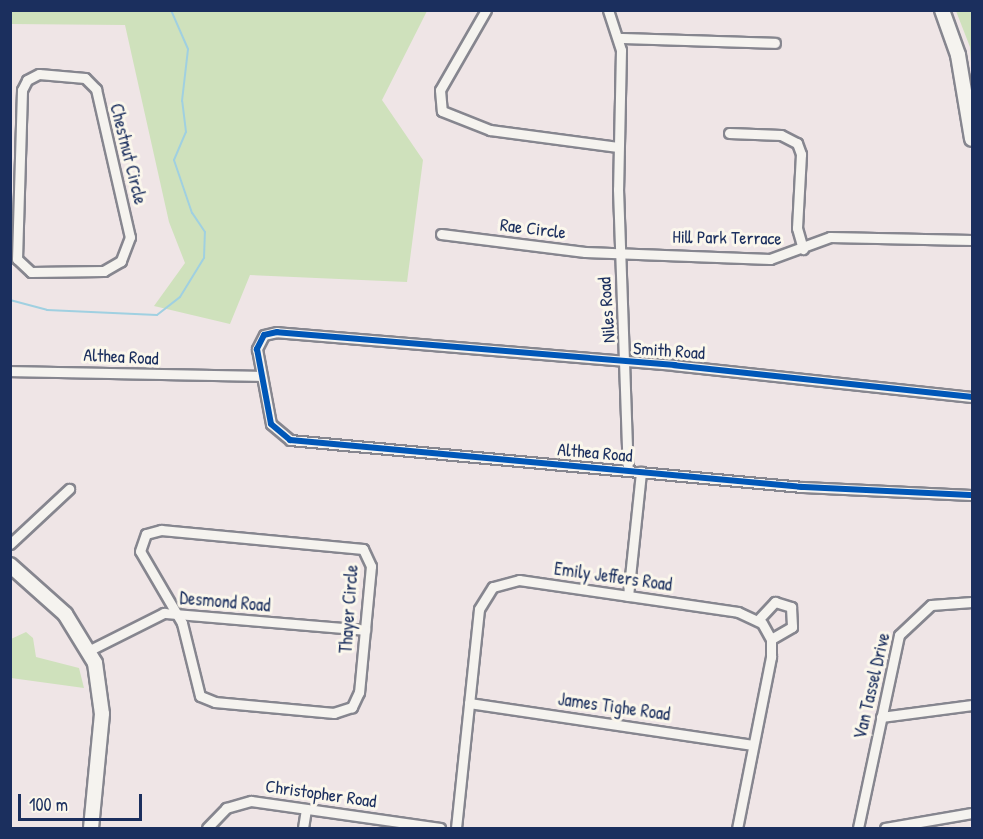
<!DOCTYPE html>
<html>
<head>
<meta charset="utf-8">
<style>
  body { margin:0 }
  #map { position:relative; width:983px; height:839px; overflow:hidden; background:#efe5e6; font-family:"Patrick Hand",sans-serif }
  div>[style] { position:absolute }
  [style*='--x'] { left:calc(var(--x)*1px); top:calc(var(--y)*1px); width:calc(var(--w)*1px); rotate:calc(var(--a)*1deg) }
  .green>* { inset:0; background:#cfe1bc }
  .stream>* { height:2px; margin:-1px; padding:0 1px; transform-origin:1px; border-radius:1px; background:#a0d0e1 }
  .roads { filter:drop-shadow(2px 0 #86868f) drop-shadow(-2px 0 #86868f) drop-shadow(0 2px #86868f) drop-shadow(0 -2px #86868f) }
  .street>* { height:9px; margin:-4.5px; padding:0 4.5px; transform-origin:4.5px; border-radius:4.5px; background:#f5f3ef }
  .secondary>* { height:14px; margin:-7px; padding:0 7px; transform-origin:7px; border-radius:7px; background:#f5f3ef }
  .cycleway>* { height:6px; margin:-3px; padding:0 3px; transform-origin:3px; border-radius:3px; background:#0057b8 }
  span { translate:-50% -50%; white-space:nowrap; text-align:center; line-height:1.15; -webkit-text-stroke:6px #fbf7ec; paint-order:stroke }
  .street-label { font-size:18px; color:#1b2f5e }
  .frame { position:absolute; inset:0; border:12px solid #1b2f5e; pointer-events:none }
  .scale { position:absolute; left:18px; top:794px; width:124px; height:27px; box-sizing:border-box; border:3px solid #1b2f5e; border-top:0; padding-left:8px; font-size:18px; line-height:21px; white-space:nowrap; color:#1b2f5e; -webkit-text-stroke:4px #fbf7ec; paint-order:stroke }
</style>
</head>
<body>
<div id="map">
  <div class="green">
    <div style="clip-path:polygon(11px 10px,427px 11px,382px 100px,423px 160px,407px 282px,250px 275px,230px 324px,154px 306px,185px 263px,169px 222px,125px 25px,11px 24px)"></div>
    <div style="clip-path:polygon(956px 11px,972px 11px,972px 79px,970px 47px)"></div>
    <div style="clip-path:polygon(26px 632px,33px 638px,36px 657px,79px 668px,84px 688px,11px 678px,11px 639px)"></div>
  </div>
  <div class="stream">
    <div style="--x:10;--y:300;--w:38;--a:15"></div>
    <div style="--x:47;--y:310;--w:110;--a:2.6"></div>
    <div style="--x:157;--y:315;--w:29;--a:-38"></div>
    <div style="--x:180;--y:297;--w:46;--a:-58.4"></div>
    <div style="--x:204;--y:258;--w:26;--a:-88"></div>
    <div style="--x:205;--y:232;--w:23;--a:-124"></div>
    <div style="--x:192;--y:213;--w:56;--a:-108.8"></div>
    <div style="--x:174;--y:160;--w:30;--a:-67"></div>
    <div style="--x:186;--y:132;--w:31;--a:-97"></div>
    <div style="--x:182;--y:101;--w:52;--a:-83.4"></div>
    <div style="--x:188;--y:49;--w:43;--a:-113.6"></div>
  </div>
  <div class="roads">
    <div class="street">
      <div style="--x:486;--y:10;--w:92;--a:119.9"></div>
      <div style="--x:440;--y:90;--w:21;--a:85"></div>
      <div style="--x:442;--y:111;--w:52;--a:21.6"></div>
      <div style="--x:490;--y:130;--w:129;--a:7.6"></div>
      <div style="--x:608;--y:10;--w:42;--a:72"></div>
      <div style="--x:621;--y:50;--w:139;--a:91.2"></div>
      <div style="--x:618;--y:189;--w:282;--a:88"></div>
      <div style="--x:619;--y:38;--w:156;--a:1.8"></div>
      <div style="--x:39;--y:74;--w:46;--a:5"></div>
      <div style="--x:85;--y:78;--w:16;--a:45"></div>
      <div style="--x:96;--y:89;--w:152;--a:77.1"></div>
      <div style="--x:130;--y:237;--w:26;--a:111"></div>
      <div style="--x:121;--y:261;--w:20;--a:150"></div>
      <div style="--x:104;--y:271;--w:73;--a:179.2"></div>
      <div style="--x:31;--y:272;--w:19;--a:-137"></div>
      <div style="--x:17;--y:259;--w:169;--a:-88.3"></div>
      <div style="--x:22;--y:90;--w:11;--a:-63"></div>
      <div style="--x:27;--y:80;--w:13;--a:-27"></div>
      <div style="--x:729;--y:133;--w:52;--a:2.2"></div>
      <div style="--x:781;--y:135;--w:18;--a:27"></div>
      <div style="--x:797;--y:143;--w:12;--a:70"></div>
      <div style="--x:801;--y:154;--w:74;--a:93.1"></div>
      <div style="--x:797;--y:228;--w:22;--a:74"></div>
      <div style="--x:441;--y:234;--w:145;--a:7.1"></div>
      <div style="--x:585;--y:252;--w:185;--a:2.2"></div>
      <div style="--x:770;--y:259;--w:64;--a:-20.1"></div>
      <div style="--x:830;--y:237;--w:142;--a:1.2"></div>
      <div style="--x:10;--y:371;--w:251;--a:1.1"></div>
      <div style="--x:972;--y:397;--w:299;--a:-173.9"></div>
      <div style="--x:675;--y:365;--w:399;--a:-175.3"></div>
      <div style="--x:277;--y:332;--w:13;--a:167"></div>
      <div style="--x:264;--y:335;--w:16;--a:117"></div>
      <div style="--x:257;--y:349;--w:76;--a:79.4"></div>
      <div style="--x:271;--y:424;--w:25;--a:40"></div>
      <div style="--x:290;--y:440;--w:514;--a:5.24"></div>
      <div style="--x:802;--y:487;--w:170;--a:2.7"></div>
      <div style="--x:161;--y:530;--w:203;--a:5.4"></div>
      <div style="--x:363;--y:549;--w:19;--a:65"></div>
      <div style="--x:371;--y:566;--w:127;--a:95.4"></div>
      <div style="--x:359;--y:692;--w:17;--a:115"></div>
      <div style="--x:352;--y:707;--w:19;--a:162"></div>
      <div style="--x:334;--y:713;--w:120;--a:-174.7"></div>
      <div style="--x:215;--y:702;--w:16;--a:-158"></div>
      <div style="--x:200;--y:696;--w:75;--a:-103.9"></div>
      <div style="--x:182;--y:623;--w:83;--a:-120.3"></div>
      <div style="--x:140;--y:551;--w:18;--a:-71"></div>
      <div style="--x:146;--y:534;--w:16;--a:-15"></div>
      <div style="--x:10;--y:544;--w:81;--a:-43"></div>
      <div style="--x:628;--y:596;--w:125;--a:-84"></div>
      <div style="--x:758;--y:620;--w:25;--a:-47"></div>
      <div style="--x:775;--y:602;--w:17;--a:17"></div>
      <div style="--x:791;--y:607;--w:20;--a:87"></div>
      <div style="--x:792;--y:627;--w:24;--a:150"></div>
      <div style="--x:90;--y:650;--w:83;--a:-26.6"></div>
      <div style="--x:164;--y:613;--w:202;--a:4.8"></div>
      <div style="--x:469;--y:703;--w:287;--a:8.4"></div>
      <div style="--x:881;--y:717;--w:92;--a:-7.5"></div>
      <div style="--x:207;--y:828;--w:28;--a:-46"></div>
      <div style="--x:226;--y:808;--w:26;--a:-16"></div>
      <div style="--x:251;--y:801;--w:191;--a:8.1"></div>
      <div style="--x:303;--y:828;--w:19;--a:-81"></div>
      <div style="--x:456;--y:828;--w:220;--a:-84"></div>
      <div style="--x:479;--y:609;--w:26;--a:-58"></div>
      <div style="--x:493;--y:587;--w:27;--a:-15"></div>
      <div style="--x:519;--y:580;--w:221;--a:8.3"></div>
      <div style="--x:738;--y:612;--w:26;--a:25"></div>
      <div style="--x:762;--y:623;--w:18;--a:61"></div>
      <div style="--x:771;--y:639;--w:18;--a:90"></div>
      <div style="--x:771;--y:657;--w:174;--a:101.2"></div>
      <div style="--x:858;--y:828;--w:197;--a:-78"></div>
      <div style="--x:899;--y:635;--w:44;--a:-43.2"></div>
      <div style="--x:931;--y:605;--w:41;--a:-4.2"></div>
      <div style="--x:885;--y:828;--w:88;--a:-9.8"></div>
    </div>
    <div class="secondary">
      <div style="--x:942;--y:10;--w:48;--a:70.4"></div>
      <div style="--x:958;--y:55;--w:85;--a:80.5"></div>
      <div style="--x:10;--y:565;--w:74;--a:41.7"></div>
      <div style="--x:65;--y:614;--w:57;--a:58.5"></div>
      <div style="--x:95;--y:663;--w:51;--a:82.2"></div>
      <div style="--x:102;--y:714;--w:115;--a:95.5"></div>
    </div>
  </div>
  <div class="cycleway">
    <div style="--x:972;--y:397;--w:299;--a:-173.9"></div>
    <div style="--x:675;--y:365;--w:399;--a:-175.3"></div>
    <div style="--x:277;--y:332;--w:13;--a:167"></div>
    <div style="--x:264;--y:335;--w:16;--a:117"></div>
    <div style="--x:257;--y:349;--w:76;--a:79.4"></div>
    <div style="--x:271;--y:424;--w:25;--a:40"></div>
    <div style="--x:290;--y:440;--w:514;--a:5.24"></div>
    <div style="--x:802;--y:487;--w:170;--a:2.7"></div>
  </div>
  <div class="street-label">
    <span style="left:128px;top:154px;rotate:76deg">Chestnut Circle</span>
    <span style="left:533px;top:229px;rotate:7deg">Rae Circle</span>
    <span style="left:727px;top:238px;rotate:1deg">Hill Park Terrace</span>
    <span style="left:607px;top:310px;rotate:-94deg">Niles Road</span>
    <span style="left:669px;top:351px;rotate:4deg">Smith Road</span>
    <span style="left:121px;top:357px;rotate:3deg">Althea Road</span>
    <span style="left:595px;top:453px;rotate:5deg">Althea Road</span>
    <span style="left:613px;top:577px;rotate:8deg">Emily Jeffers Road</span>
    <span style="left:225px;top:602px;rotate:5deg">Desmond Road</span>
    <span style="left:349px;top:609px;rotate:-86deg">Thayer Circle</span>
    <span style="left:872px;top:686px;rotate:-77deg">Van Tassel Drive</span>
    <span style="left:614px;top:707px;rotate:8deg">James Tighe Road</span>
    <span style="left:321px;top:794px;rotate:8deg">Christopher Road</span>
  </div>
  <div class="frame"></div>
  <div class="scale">100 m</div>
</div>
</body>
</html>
